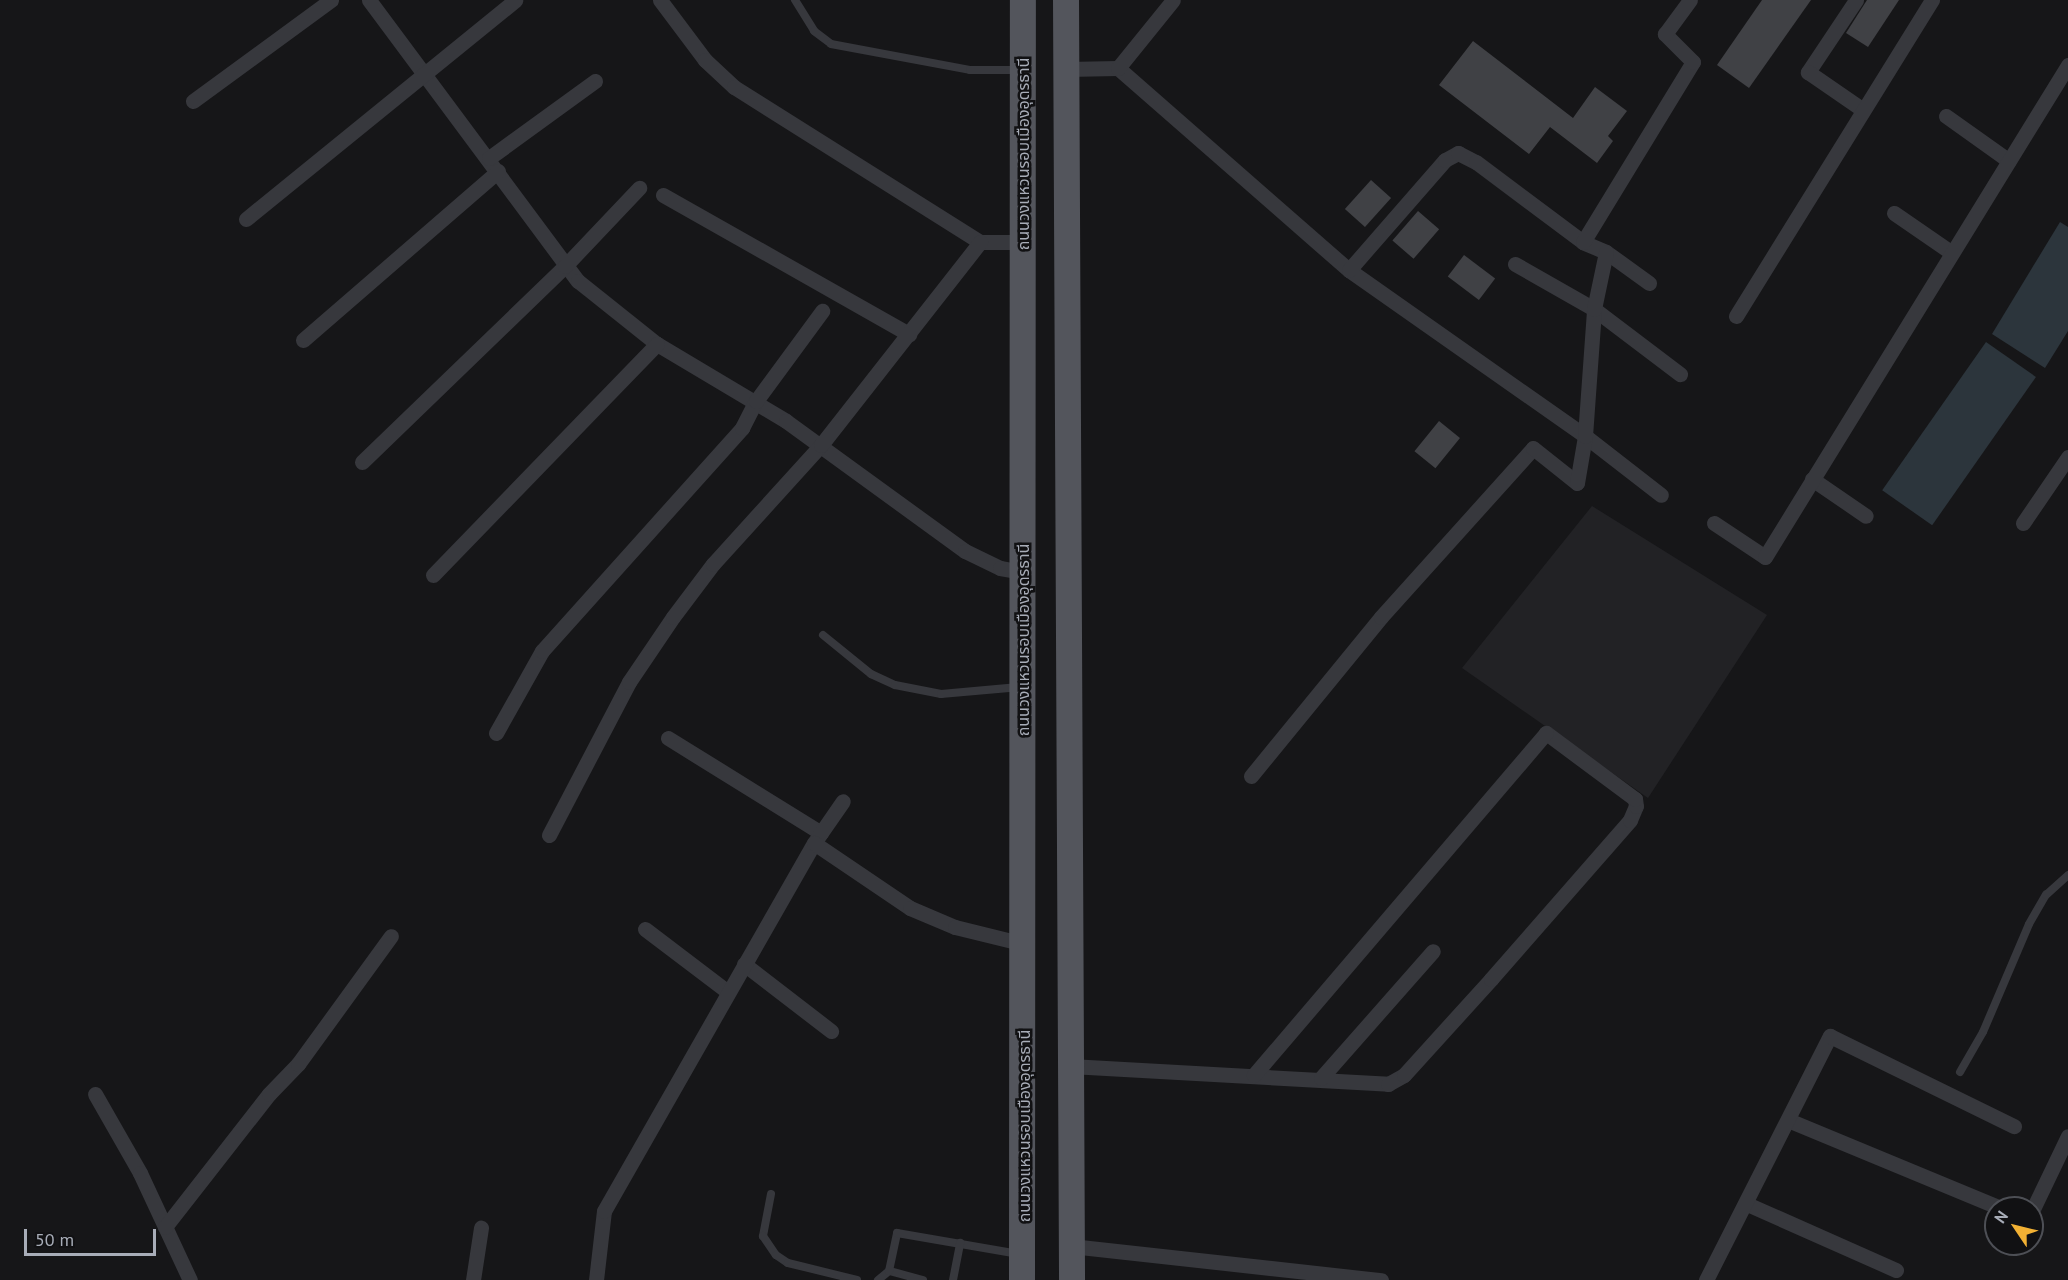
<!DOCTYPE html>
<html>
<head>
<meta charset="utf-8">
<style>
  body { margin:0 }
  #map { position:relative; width:2068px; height:1280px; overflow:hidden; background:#161618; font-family:"PT Sans","Noto Sans Thai",sans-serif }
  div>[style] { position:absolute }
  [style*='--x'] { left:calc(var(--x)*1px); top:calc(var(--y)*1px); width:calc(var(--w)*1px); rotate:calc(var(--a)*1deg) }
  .built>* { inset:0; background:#222225 }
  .water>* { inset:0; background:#2c353c; transform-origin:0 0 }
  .building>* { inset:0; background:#404145; transform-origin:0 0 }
  .service>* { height:8px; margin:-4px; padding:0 4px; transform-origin:4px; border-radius:4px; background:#37383d }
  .minor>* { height:15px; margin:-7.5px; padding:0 7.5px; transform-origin:7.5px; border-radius:7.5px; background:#37383d }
  .primary>* { height:26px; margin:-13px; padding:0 13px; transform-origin:13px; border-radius:13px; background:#53555c }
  span { translate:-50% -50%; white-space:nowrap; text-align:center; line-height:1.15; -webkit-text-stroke:5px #111113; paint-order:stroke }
  .street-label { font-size:16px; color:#a8adb8 }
  .north { position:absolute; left:1984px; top:1196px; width:60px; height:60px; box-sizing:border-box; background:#111113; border:2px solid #4d4f55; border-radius:50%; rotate:305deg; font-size:16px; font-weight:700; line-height:24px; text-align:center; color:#a8adb8 }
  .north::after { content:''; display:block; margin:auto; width:21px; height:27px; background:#f2b134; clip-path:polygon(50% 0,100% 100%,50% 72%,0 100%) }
  .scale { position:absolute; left:24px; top:1229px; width:132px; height:27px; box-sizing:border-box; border:3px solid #a8adb8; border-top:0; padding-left:8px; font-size:18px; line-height:21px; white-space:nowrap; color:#a8adb8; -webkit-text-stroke:4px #111113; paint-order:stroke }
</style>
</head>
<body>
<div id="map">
  <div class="built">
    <div style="clip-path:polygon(1592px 506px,1767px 615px,1648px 798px,1462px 668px)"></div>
  </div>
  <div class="water">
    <div style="clip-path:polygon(2060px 222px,2068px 227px,2068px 331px,2045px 368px,1992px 334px)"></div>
    <div style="left:1986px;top:342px;width:61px;height:181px;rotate:35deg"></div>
  </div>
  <div class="building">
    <div style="clip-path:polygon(1762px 0,1811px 0,1749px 88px,1717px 65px)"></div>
    <div style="clip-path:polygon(1867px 0,1899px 0,1868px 47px,1846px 33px)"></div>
    <div style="clip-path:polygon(1473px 41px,1573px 118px,1595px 87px,1627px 111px,1608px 136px,1613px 141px,1597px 163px,1550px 127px,1529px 154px,1439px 85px)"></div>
    <div style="left:1371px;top:180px;width:27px;height:39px;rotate:42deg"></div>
    <div style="left:1418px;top:211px;width:28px;height:39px;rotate:41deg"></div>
    <div style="left:1464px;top:255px;width:39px;height:27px;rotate:37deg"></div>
    <div style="left:1439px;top:421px;width:27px;height:39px;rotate:39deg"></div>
  </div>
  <div class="service">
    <div style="--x:795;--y:0;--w:36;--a:58"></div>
    <div style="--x:814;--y:31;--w:21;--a:37"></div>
    <div style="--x:831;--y:44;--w:141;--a:10.6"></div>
    <div style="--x:970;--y:70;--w:48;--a:0"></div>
    <div style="--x:823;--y:635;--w:62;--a:39.1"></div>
    <div style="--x:871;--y:674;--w:26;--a:25"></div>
    <div style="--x:895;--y:685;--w:47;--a:11.1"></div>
    <div style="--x:941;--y:694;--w:79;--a:-5.1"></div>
    <div style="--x:1960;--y:1072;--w:46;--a:-60.1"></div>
    <div style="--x:1983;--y:1032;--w:117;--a:-66.9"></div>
    <div style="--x:2029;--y:924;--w:34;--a:-60"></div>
    <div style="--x:2046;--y:895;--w:30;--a:-42"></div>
    <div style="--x:771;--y:1194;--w:43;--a:100.8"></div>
    <div style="--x:763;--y:1236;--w:23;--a:56"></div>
    <div style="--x:776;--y:1255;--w:14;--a:34"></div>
    <div style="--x:788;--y:1263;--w:71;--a:13.8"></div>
    <div style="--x:878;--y:1280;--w:14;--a:-39"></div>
    <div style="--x:923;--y:1280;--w:35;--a:-165"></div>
    <div style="--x:889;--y:1271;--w:39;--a:-78"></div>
    <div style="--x:897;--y:1233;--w:124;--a:9.8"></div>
    <div style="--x:953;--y:1280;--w:38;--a:-79"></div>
  </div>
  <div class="minor">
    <div style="--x:369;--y:0;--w:350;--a:53.4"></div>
    <div style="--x:578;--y:281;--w:101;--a:38.6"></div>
    <div style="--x:657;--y:344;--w:150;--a:30.8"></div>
    <div style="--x:786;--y:421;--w:221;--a:36"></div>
    <div style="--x:965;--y:551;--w:39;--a:26"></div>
    <div style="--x:1000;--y:568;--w:23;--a:10"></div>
    <div style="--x:660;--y:0;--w:75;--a:53.1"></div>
    <div style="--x:705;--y:60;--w:40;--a:43"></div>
    <div style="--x:734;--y:87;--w:291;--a:32.2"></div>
    <div style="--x:980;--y:242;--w:43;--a:0"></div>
    <div style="--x:1856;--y:0;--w:87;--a:123.7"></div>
    <div style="--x:1808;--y:72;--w:67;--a:34.6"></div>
    <div style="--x:1118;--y:68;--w:307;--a:41.2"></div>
    <div style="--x:1349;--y:270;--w:289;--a:35.1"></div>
    <div style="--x:1585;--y:436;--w:96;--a:37.8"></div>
    <div style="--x:1066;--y:69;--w:52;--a:-1.1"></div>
    <div style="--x:1118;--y:68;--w:87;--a:-51"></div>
    <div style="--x:193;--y:101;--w:171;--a:-36.2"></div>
    <div style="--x:1946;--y:116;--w:77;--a:35.5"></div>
    <div style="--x:489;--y:158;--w:131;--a:-36"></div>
    <div style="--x:663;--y:195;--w:283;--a:29.5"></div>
    <div style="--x:1894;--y:213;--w:70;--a:34.6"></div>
    <div style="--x:246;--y:219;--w:347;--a:-39.1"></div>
    <div style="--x:1515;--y:264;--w:91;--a:29.7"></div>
    <div style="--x:1594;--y:309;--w:108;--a:37.1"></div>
    <div style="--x:1349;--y:270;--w:146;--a:-48.9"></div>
    <div style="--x:1445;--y:160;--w:15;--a:-28"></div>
    <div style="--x:1458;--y:153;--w:20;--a:27"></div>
    <div style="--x:1476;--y:162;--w:134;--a:36.8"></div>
    <div style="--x:1649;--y:283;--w:53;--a:-144.2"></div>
    <div style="--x:1606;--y:252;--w:25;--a:-157"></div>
    <div style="--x:1583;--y:242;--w:211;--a:-58.6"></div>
    <div style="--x:1693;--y:62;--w:40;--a:-135"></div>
    <div style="--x:1665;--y:34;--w:42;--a:-53.7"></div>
    <div style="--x:1736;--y:316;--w:372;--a:-58.2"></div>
    <div style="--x:303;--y:340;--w:258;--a:-40.9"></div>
    <div style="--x:362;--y:462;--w:282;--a:-44"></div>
    <div style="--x:565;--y:266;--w:108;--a:-46.5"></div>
    <div style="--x:1812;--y:479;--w:65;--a:34.4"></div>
    <div style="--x:1714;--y:523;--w:61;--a:33.7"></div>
    <div style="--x:1765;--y:557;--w:578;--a:-58.37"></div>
    <div style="--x:2023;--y:523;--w:80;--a:-55.7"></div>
    <div style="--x:433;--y:575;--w:322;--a:-45.9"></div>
    <div style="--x:496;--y:733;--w:94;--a:-60.7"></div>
    <div style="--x:542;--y:651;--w:300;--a:-48.1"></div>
    <div style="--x:742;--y:428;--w:30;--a:-63"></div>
    <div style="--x:756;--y:401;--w:112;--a:-53.7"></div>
    <div style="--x:668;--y:738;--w:180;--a:31.8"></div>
    <div style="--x:1251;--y:776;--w:205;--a:-50.7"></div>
    <div style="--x:1381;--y:617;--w:227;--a:-48"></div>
    <div style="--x:1533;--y:448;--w:56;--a:38.5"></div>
    <div style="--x:1577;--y:483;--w:48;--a:-80.3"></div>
    <div style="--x:1585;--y:436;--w:127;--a:-85.9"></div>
    <div style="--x:1594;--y:309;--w:58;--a:-78.1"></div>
    <div style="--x:549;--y:835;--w:173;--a:-62.4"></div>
    <div style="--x:629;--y:682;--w:78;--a:-55.9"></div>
    <div style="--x:673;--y:617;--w:66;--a:-53"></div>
    <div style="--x:713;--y:564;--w:161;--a:-47.8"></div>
    <div style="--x:821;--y:445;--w:258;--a:-51.9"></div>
    <div style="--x:816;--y:840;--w:47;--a:-55.3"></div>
    <div style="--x:645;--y:929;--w:104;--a:37.2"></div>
    <div style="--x:744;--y:964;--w:110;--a:37.6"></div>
    <div style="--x:1070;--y:1066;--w:319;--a:3.2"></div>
    <div style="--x:1388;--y:1084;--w:18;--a:-29"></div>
    <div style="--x:1404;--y:1075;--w:130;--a:-47.8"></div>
    <div style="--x:1491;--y:979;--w:211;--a:-48.8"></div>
    <div style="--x:1630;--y:820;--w:15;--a:-67"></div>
    <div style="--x:1636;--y:806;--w:7;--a:-98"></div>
    <div style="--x:1635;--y:799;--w:111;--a:-143.4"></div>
    <div style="--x:1546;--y:733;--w:450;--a:130.5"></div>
    <div style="--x:1321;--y:1078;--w:169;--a:-48.6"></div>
    <div style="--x:95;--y:1094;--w:91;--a:60.3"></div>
    <div style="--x:140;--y:1173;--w:118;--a:65"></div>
    <div style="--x:1788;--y:1120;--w:230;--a:22.5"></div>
    <div style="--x:1747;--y:1204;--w:163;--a:23.9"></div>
    <div style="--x:2032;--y:1211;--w:83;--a:-64.4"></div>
    <div style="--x:165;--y:1227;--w:169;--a:-52"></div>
    <div style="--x:269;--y:1094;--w:42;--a:-46"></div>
    <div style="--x:298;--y:1064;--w:158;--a:-54"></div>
    <div style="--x:1071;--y:1246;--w:312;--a:6.3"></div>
    <div style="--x:473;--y:1280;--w:53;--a:-81.3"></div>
    <div style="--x:596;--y:1280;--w:69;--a:-83.4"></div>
    <div style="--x:604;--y:1211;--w:424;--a:-60.3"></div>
    <div style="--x:814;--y:843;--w:116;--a:34.1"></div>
    <div style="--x:910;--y:908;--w:49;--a:22.9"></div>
    <div style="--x:955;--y:927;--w:71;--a:13.8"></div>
    <div style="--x:1706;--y:1280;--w:274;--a:-63.1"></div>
    <div style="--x:1830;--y:1036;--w:205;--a:26.1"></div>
  </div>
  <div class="primary">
    <div style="--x:1066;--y:0;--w:1280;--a:89.73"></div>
    <div style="--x:1022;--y:1280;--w:1280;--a:-89.96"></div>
  </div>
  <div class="street-label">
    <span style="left:1023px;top:154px;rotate:-90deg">ถนนวงแหวนรอบเมืองอุดรธานี</span>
    <span style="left:1023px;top:640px;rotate:-90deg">ถนนวงแหวนรอบเมืองอุดรธานี</span>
    <span style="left:1024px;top:1126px;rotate:-90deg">ถนนวงแหวนรอบเมืองอุดรธานี</span>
  </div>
  <div class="north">N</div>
  <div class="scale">50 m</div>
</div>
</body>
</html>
